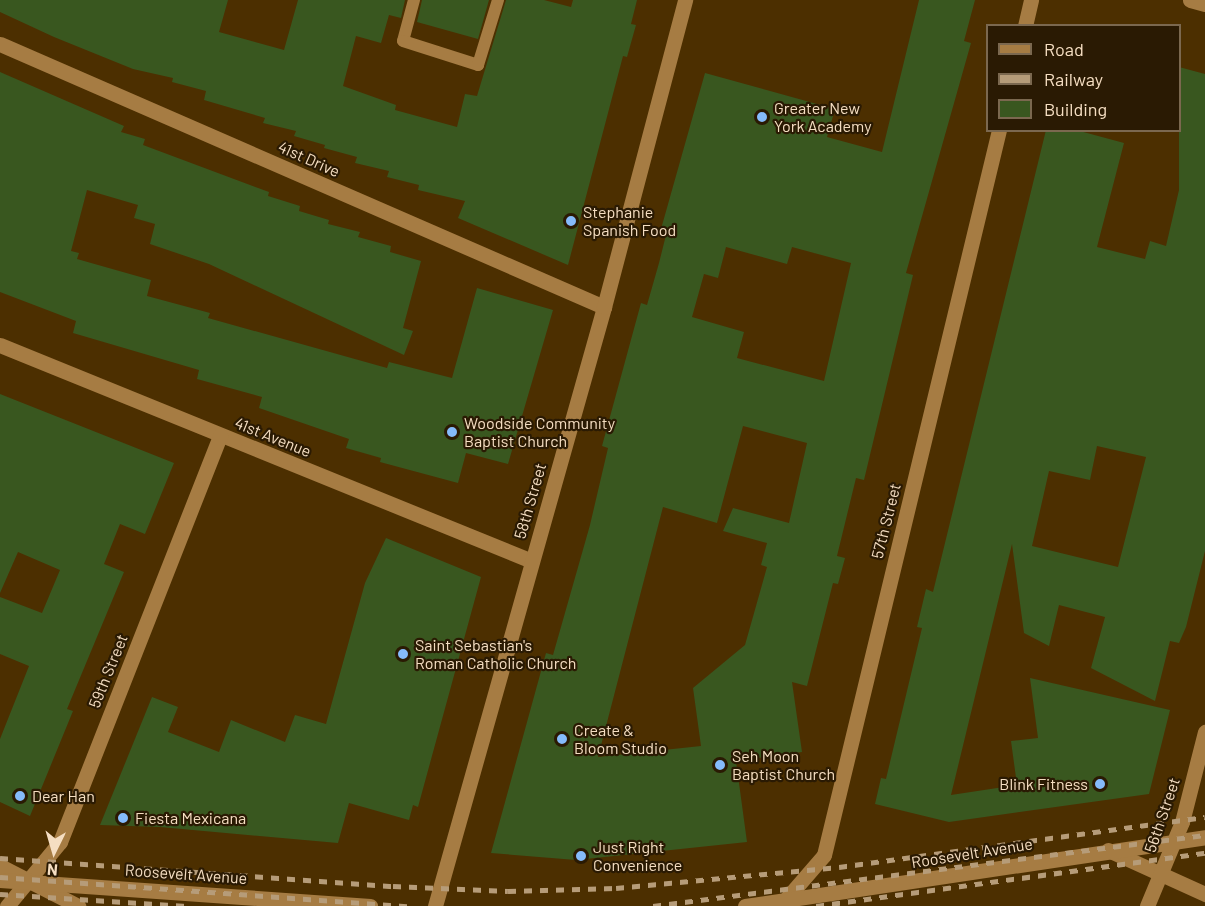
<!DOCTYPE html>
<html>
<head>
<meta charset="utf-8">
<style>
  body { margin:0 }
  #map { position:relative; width:1205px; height:906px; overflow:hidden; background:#4c2f00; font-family:Barlow,sans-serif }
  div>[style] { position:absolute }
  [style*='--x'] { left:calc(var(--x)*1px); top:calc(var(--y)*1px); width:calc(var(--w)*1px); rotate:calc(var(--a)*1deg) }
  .building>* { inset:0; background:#39571f }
  .lane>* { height:12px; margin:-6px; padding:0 6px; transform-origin:6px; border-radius:6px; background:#a67c43 }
  .street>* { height:15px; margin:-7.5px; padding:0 7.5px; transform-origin:7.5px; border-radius:7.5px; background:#a67c43 }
  .secondary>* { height:15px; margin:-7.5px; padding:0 7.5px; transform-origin:7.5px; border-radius:7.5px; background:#a67c43 }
  .rail>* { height:4.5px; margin-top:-2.25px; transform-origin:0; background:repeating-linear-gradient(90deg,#b69c79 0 8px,transparent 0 16px) }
  .dots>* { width:16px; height:16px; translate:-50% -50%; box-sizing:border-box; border:3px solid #2a1a03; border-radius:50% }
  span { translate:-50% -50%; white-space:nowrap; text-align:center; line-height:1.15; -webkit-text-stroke:4.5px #2a1a03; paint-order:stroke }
  .poi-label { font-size:16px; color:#f5dec2 }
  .left { translate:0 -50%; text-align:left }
  .right { translate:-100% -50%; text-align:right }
  .street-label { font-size:16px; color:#f5dec2 }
  .legend { position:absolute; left:986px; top:24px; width:195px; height:108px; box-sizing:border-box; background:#2a1a03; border:2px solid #7b684f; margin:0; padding:8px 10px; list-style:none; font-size:18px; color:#f5dec2 }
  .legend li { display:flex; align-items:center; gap:12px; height:30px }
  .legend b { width:30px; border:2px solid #7b684f }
  .north { position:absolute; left:24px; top:822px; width:60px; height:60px; -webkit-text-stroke:4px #2a1a03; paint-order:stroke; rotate:185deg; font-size:16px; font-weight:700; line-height:24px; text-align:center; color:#f5dec2 }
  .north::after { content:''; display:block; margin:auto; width:21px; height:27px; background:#f5dec2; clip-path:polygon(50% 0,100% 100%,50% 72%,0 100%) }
</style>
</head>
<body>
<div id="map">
  <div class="building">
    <div style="clip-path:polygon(0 0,228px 0,219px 32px,284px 50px,298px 0,405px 0,401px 18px,389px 15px,381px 43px,356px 36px,343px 86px,396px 105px,395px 110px,457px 127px,465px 94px,477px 96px,506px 0,544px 0,571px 7px,573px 0,637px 0,631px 24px,636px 25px,627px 57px,623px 56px,568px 265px,458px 218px,465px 201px,418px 190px,419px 185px,387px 177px,389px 171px,355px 163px,357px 157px,324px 148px,325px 145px,294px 136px,296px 131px,263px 123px,265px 118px,204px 100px,206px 91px,172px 82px,173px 78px,133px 69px,54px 37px,0 12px)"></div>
    <div style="clip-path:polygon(422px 0,489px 0,478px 39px,417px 22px)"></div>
    <div style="clip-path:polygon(evenodd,919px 0,975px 0,964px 41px,971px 43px,906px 273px,913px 275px,864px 480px,856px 478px,837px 556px,845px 558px,838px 584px,833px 583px,807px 686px,792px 682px,802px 752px,736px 761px,747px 842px,576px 860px,491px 853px,546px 653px,553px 655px,590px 525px,608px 448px,602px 446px,641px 303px,647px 305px,659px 263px,667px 231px,661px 229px,705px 73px,835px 109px,827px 137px,882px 152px,919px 0,726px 247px,787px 264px,792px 247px,851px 263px,824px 381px,737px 358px,744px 332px,692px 317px,704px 274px,718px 278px,726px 247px,919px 0,743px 426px,807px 443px,789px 523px,733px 508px,723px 531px,767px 543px,761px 565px,767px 567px,745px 645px,693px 688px,701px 746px,598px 757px,663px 507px,717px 523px,743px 426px)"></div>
    <div style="clip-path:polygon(evenodd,1179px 67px,1205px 74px,1205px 551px,1186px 627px,1179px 643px,1170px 641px,1155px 701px,1091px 668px,1105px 617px,1059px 605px,1049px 646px,1024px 633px,1012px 544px,951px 795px,1017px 785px,1011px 741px,1038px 738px,1030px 678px,1170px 710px,1149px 794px,949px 822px,875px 804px,881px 778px,886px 779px,922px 628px,917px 627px,926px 589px,933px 592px,1046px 130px,1076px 130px,1124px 143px,1097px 247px,1145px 259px,1150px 241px,1166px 246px,1179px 190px,1179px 67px,1097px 446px,1146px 457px,1118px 567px,1032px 546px,1049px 471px,1090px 480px,1097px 446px)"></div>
    <div style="clip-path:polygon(0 72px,124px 126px,121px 132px,145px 139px,143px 145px,269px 192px,268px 196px,300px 206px,299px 211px,329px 220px,328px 224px,360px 232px,358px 237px,391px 246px,390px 252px,421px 261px,403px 328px,413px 331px,404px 355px,209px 264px,150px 244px,155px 224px,134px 218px,138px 205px,87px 190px,71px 251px,79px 253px,77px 259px,151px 280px,147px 296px,210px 313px,208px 318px,387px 368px,389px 362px,452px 378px,477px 288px,553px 310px,508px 464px,466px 453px,458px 483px,380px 462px,381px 458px,346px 448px,349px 439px,259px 408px,262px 397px,197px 379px,199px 370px,73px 333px,76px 321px,0 292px)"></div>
    <div style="clip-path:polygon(0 394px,174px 463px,145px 534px,120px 524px,104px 564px,124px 572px,67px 709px,73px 711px,30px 816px,0 802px,0 739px,29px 666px,0 654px,0 597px,42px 613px,60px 570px,18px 552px,0 593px)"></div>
    <div style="clip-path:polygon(386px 538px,481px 577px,418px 807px,413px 805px,409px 820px,349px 803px,338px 843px,160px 827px,100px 825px,152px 697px,178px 707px,168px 732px,219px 752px,231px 720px,285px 742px,295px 715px,326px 724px,365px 583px)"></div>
  </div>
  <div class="lane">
    <div style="--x:414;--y:0;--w:42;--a:105"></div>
    <div style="--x:403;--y:41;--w:79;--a:17.7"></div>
    <div style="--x:478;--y:65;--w:68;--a:-72.9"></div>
  </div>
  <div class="street">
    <div style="--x:1190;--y:0;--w:16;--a:15"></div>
    <div style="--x:1025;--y:26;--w:27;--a:-77"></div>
    <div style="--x:0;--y:44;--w:659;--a:23.53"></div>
    <div style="--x:0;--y:345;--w:574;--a:22.1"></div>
    <div style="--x:1108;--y:850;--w:107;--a:24.4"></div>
    <div style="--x:7;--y:906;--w:83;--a:-50.4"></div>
    <div style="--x:60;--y:842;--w:437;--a:-68.5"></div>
    <div style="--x:780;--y:906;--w:67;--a:-49.2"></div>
    <div style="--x:824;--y:855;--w:746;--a:-76.43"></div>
    <div style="--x:1147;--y:906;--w:91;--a:-67.4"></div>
    <div style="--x:1182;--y:822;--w:93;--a:-75.7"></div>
  </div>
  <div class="secondary">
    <div style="--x:0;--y:866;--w:88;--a:27.1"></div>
    <div style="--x:0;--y:880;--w:371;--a:4"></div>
    <div style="--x:435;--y:906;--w:622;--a:-74.24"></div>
    <div style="--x:604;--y:307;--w:318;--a:-75.2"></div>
    <div style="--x:745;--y:906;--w:465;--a:-8.5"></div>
  </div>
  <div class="rail">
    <div style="--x:0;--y:858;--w:394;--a:4.1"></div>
    <div style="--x:393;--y:886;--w:115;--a:2.5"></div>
    <div style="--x:508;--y:891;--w:108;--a:-1.6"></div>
    <div style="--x:616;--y:888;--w:224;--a:-5.4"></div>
    <div style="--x:839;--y:867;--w:369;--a:-7.8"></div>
    <div style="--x:0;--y:877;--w:408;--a:4.1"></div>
    <div style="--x:0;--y:894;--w:187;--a:3.7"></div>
    <div style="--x:653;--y:906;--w:557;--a:-7.33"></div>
    <div style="--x:816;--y:906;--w:393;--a:-7.8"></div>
  </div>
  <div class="dots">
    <div style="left:762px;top:117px;background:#85bbfb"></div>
    <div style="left:571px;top:221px;background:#85bbfb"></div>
    <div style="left:452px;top:432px;background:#85bbfb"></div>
    <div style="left:403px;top:654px;background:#85bbfb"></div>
    <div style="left:562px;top:739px;background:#85bbfb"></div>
    <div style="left:720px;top:765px;background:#85bbfb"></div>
    <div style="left:1100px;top:784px;background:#85bbfb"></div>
    <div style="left:20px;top:796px;background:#85bbfb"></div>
    <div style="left:123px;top:818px;background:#85bbfb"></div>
    <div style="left:581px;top:856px;background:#85bbfb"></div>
  </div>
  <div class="poi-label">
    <span class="left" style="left:774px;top:117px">Greater New<br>York Academy</span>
    <span class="left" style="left:583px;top:221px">Stephanie<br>Spanish Food</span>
    <span class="left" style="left:464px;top:432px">Woodside Community<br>Baptist Church</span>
    <span class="left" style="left:415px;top:654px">Saint Sebastian's<br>Roman Catholic Church</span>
    <span class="left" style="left:574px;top:739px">Create &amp;<br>Bloom Studio</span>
    <span class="left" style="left:732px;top:765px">Seh Moon<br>Baptist Church</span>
    <span class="right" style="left:1088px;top:784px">Blink Fitness</span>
    <span class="left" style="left:32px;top:796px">Dear Han</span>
    <span class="left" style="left:135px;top:818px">Fiesta Mexicana</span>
    <span class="left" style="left:593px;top:856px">Just Right<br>Convenience</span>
  </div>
  <div class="street-label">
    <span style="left:309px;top:159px;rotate:24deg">41st Drive</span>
    <span style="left:273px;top:437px;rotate:22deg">41st Avenue</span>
    <span style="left:530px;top:501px;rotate:-74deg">58th Street</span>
    <span style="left:886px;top:521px;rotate:-76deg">57th Street</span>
    <span style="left:108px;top:671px;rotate:-68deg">59th Street</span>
    <span style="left:1162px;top:815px;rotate:-71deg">56th Street</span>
    <span style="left:972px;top:853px;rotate:-9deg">Roosevelt Avenue</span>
    <span style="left:186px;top:874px;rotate:4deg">Roosevelt Avenue</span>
  </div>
  <ul class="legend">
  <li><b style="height:8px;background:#a67c43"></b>Road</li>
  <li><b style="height:8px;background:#b69c79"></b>Railway</li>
  <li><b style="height:16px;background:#39571f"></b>Building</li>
  </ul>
  <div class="north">N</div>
</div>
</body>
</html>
